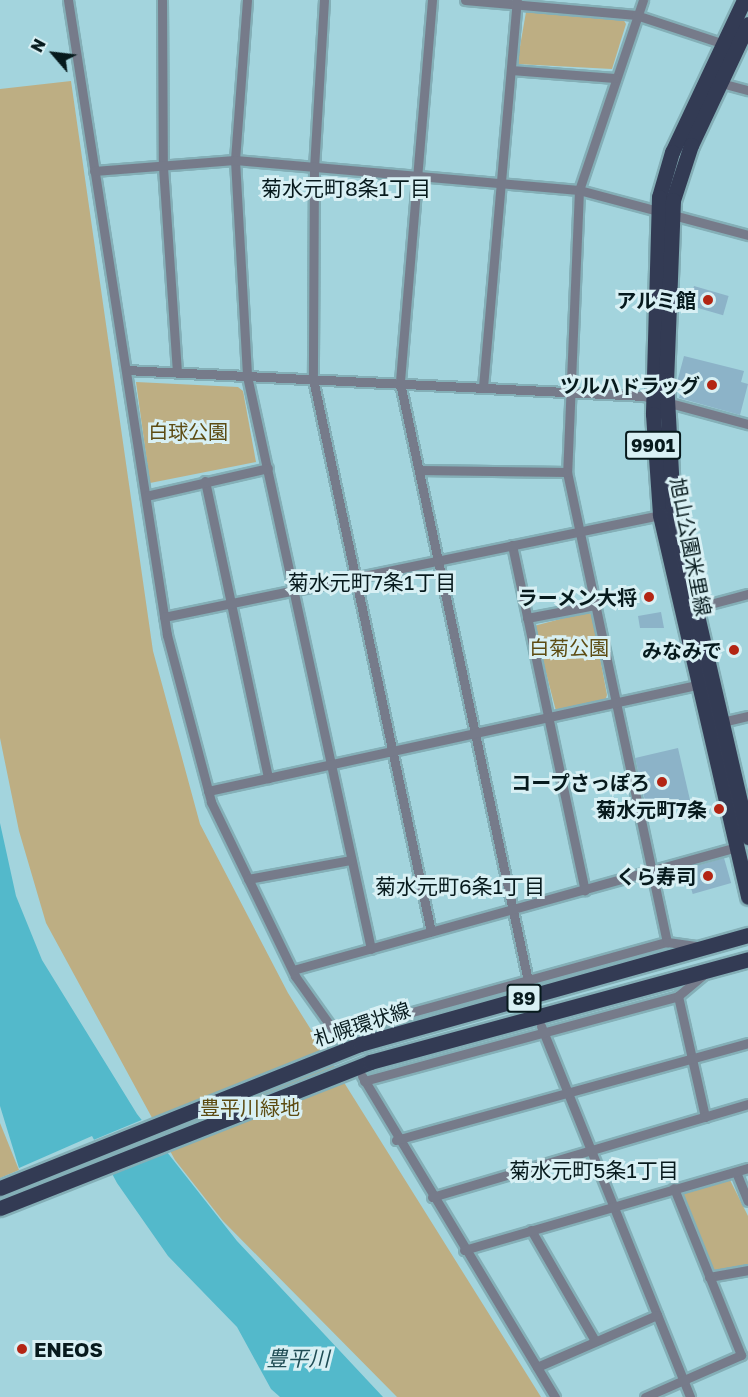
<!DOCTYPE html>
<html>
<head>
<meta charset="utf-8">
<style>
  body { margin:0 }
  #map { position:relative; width:748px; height:1397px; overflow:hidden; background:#a3d4dd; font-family:"Golos Text","Noto Sans JP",sans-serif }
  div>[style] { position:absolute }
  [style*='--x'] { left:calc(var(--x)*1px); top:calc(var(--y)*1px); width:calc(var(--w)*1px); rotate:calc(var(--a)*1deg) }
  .green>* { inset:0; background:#bdae83 }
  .water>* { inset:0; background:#53b9cb }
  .pier>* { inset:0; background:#a3d4dd }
  .building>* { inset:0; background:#8cb3c8; transform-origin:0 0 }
  .street-tunnel>* { height:9px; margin-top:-4.5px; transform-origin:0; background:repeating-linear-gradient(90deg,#84afb7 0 9px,transparent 0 13.5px) }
  .roads { filter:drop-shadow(2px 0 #84afb7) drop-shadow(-2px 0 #84afb7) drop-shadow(0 2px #84afb7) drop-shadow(0 -2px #84afb7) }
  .street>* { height:9px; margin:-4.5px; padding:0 4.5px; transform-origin:4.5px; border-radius:4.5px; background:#767b8a }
  .primary>* { height:15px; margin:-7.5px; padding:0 7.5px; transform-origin:7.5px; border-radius:7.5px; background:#333b54 }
  .dots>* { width:16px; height:16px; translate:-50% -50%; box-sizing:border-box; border:3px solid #d8f0f4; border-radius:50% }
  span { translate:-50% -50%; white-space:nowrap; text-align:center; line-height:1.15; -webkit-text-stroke:6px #d8f0f4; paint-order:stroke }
  .shield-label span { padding:2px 4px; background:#d8f0f4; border:2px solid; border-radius:4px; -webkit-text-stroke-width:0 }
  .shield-label { font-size:18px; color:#071a1d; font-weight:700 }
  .poi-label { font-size:20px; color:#071a1d; font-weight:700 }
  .right { translate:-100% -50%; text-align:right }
  .left { translate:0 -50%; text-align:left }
  .park-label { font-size:20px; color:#5d4c13 }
  .street-label { font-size:20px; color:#071a1d }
  .neighbourhood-label { font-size:21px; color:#071a1d }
  .water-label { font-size:21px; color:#1f4c54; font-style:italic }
  .north { position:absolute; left:24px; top:24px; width:60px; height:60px; -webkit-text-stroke:4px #d8f0f4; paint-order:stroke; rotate:298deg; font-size:16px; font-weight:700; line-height:24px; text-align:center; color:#071a1d }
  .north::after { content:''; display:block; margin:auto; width:21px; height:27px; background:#071a1d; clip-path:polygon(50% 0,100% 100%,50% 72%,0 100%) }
</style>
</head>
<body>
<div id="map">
  <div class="green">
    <div style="clip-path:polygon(526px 12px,623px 19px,626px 24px,612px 69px,517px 64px)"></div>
    <div style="clip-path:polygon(71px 81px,153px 651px,200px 824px,288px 993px,541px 1397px,397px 1397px,223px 1221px,175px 1160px,46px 923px,19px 831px,0 738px,0 89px)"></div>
    <div style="clip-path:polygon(136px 382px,238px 387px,243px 391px,256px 462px,150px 483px)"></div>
    <div style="clip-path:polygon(587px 612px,592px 615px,607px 695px,605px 701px,556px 711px,534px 626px)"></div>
    <div style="clip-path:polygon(0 1123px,19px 1170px,0 1178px)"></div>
    <div style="clip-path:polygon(730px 1180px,748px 1216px,748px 1264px,717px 1272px,712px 1270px,682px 1197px,684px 1192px)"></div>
  </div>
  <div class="water">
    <div style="clip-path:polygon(0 823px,16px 896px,42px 960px,137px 1114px,237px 1241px,383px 1397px,280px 1397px,271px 1389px,237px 1327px,168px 1256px,117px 1183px,92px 1136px,19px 1168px,0 1106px)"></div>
  </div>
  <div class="pier">
    <div style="clip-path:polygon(144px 1119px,168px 1152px,109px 1175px,91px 1141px)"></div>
  </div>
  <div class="building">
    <div style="left:694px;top:286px;width:36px;height:20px;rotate:16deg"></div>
    <div style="clip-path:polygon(684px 356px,744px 371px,741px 382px,748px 384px,740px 415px,679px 398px,682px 387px,676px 386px)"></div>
    <div style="clip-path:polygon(661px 612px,664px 628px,640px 628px,638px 616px)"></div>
    <div style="left:678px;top:748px;width:58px;height:44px;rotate:77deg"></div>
    <div style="left:724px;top:858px;width:26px;height:40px;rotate:74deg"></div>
  </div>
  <div class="street-tunnel">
    <div style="--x:339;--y:1038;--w:39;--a:60"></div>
  </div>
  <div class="roads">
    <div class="street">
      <div style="--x:68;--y:0;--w:643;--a:81.14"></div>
      <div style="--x:167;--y:635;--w:173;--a:75.2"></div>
      <div style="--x:211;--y:802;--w:193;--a:64.2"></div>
      <div style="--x:295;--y:976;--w:76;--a:54.6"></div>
      <div style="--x:162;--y:0;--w:167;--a:89.7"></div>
      <div style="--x:163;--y:167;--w:206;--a:86.1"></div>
      <div style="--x:247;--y:0;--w:160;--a:94.3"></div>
      <div style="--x:235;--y:160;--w:216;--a:86.8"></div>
      <div style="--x:247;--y:376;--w:586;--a:77.79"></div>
      <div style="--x:324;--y:0;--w:167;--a:93.4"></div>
      <div style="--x:314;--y:167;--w:212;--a:90.3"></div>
      <div style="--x:313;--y:379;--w:565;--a:77.95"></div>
      <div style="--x:432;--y:0;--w:384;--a:94.8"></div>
      <div style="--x:400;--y:383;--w:617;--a:77.92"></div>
      <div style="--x:465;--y:0;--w:172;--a:5"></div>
      <div style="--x:636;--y:15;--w:96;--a:18.2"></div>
      <div style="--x:643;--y:0;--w:200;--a:108.6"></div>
      <div style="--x:579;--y:190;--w:282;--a:92.4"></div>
      <div style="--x:567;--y:472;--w:481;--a:78"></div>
      <div style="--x:511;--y:70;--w:104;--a:4.4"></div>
      <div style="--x:721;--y:83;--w:28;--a:15"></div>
      <div style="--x:94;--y:171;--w:141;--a:-4.5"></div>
      <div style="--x:235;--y:160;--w:345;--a:5"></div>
      <div style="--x:579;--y:190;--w:175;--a:14.9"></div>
      <div style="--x:126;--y:370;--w:519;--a:2.87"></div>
      <div style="--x:644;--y:396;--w:108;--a:15.1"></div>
      <div style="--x:483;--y:387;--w:388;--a:-85"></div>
      <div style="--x:419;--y:470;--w:148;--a:0.8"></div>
      <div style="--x:205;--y:481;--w:304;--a:78"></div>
      <div style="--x:146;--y:496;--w:125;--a:-12.9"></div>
      <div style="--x:512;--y:545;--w:353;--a:78.1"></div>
      <div style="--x:695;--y:608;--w:55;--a:-14.8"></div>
      <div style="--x:164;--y:617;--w:506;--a:-11.62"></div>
      <div style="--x:527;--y:618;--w:69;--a:-10.8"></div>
      <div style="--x:722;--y:722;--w:27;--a:-13"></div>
      <div style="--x:208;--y:791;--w:504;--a:-12.25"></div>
      <div style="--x:248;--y:879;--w:105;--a:-10.5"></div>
      <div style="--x:293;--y:970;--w:461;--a:-15.5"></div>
      <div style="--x:678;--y:996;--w:124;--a:77.4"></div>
      <div style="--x:541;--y:1026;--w:400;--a:68.1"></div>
      <div style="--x:336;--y:1033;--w:343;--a:-15.4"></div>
      <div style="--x:667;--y:942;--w:29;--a:8"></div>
      <div style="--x:362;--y:1076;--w:375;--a:59"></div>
      <div style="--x:364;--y:1081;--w:325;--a:-15.1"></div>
      <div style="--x:678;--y:996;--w:35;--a:-40"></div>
      <div style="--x:396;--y:1140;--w:365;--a:-15.4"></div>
      <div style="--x:736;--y:1172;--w:31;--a:68"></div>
      <div style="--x:432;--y:1197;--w:329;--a:-16.4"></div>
      <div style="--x:531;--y:1230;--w:128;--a:60"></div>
      <div style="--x:464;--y:1250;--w:296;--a:-16.1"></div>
      <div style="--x:709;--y:1277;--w:40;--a:-10"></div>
      <div style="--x:537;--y:1367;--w:131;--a:-23.4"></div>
      <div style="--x:645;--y:1397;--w:105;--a:-23.6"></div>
      <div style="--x:741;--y:1355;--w:180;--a:-111.9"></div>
    </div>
    <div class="primary">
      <div style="--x:744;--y:0;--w:168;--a:115.3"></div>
      <div style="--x:672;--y:152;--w:47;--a:106.1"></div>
      <div style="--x:659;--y:197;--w:217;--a:91.6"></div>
      <div style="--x:653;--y:414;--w:101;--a:86"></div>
      <div style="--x:660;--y:515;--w:392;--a:77"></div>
      <div style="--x:748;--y:24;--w:134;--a:115.2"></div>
      <div style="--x:691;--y:145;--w:58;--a:108.1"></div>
      <div style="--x:673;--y:200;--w:180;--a:92.2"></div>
      <div style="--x:666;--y:380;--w:131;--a:86.9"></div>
      <div style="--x:673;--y:511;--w:335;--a:77"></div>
      <div style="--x:0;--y:1188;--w:388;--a:-21.8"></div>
      <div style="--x:360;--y:1044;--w:403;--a:-15.7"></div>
      <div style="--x:0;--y:1208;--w:398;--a:-21.5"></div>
      <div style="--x:370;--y:1062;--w:392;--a:-15.2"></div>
    </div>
  </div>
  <div class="dots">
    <div style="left:708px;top:300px;background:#b32514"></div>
    <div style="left:712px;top:385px;background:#b32514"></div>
    <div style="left:649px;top:597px;background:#b32514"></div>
    <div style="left:734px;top:650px;background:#b32514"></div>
    <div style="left:662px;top:782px;background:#b32514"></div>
    <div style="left:719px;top:809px;background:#b32514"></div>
    <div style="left:708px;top:876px;background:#b32514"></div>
    <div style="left:22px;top:1349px;background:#b32514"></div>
  </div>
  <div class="shield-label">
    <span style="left:653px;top:445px">9901</span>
    <span style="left:524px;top:998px">89</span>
  </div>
  <div class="poi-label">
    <span class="right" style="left:696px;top:300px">アルミ館</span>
    <span class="right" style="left:700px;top:385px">ツルハドラッグ</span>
    <span class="right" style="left:637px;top:597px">ラーメン大将</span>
    <span class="right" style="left:722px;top:650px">みなみで</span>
    <span class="right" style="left:650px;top:782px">コープさっぽろ</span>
    <span class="right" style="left:707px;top:809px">菊水元町7条</span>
    <span class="right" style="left:696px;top:876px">くら寿司</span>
    <span class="left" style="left:34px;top:1349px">ENEOS</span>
  </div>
  <div class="park-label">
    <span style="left:188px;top:431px">白球公園</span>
    <span style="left:569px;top:647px">白菊公園</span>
    <span style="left:250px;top:1107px">豊平川緑地</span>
  </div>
  <div class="street-label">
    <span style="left:691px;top:547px;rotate:79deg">旭山公園米里線</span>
    <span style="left:362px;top:1024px;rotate:-18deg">札幌環状線</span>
  </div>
  <div class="neighbourhood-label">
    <span style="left:346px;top:188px">菊水元町8条1丁目</span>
    <span style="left:372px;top:582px">菊水元町7条1丁目</span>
    <span style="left:460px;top:886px">菊水元町6条1丁目</span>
    <span style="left:594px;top:1170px">菊水元町5条1丁目</span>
  </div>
  <div class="water-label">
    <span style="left:298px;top:1358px">豊平川</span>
  </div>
  <div class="north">N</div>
</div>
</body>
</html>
